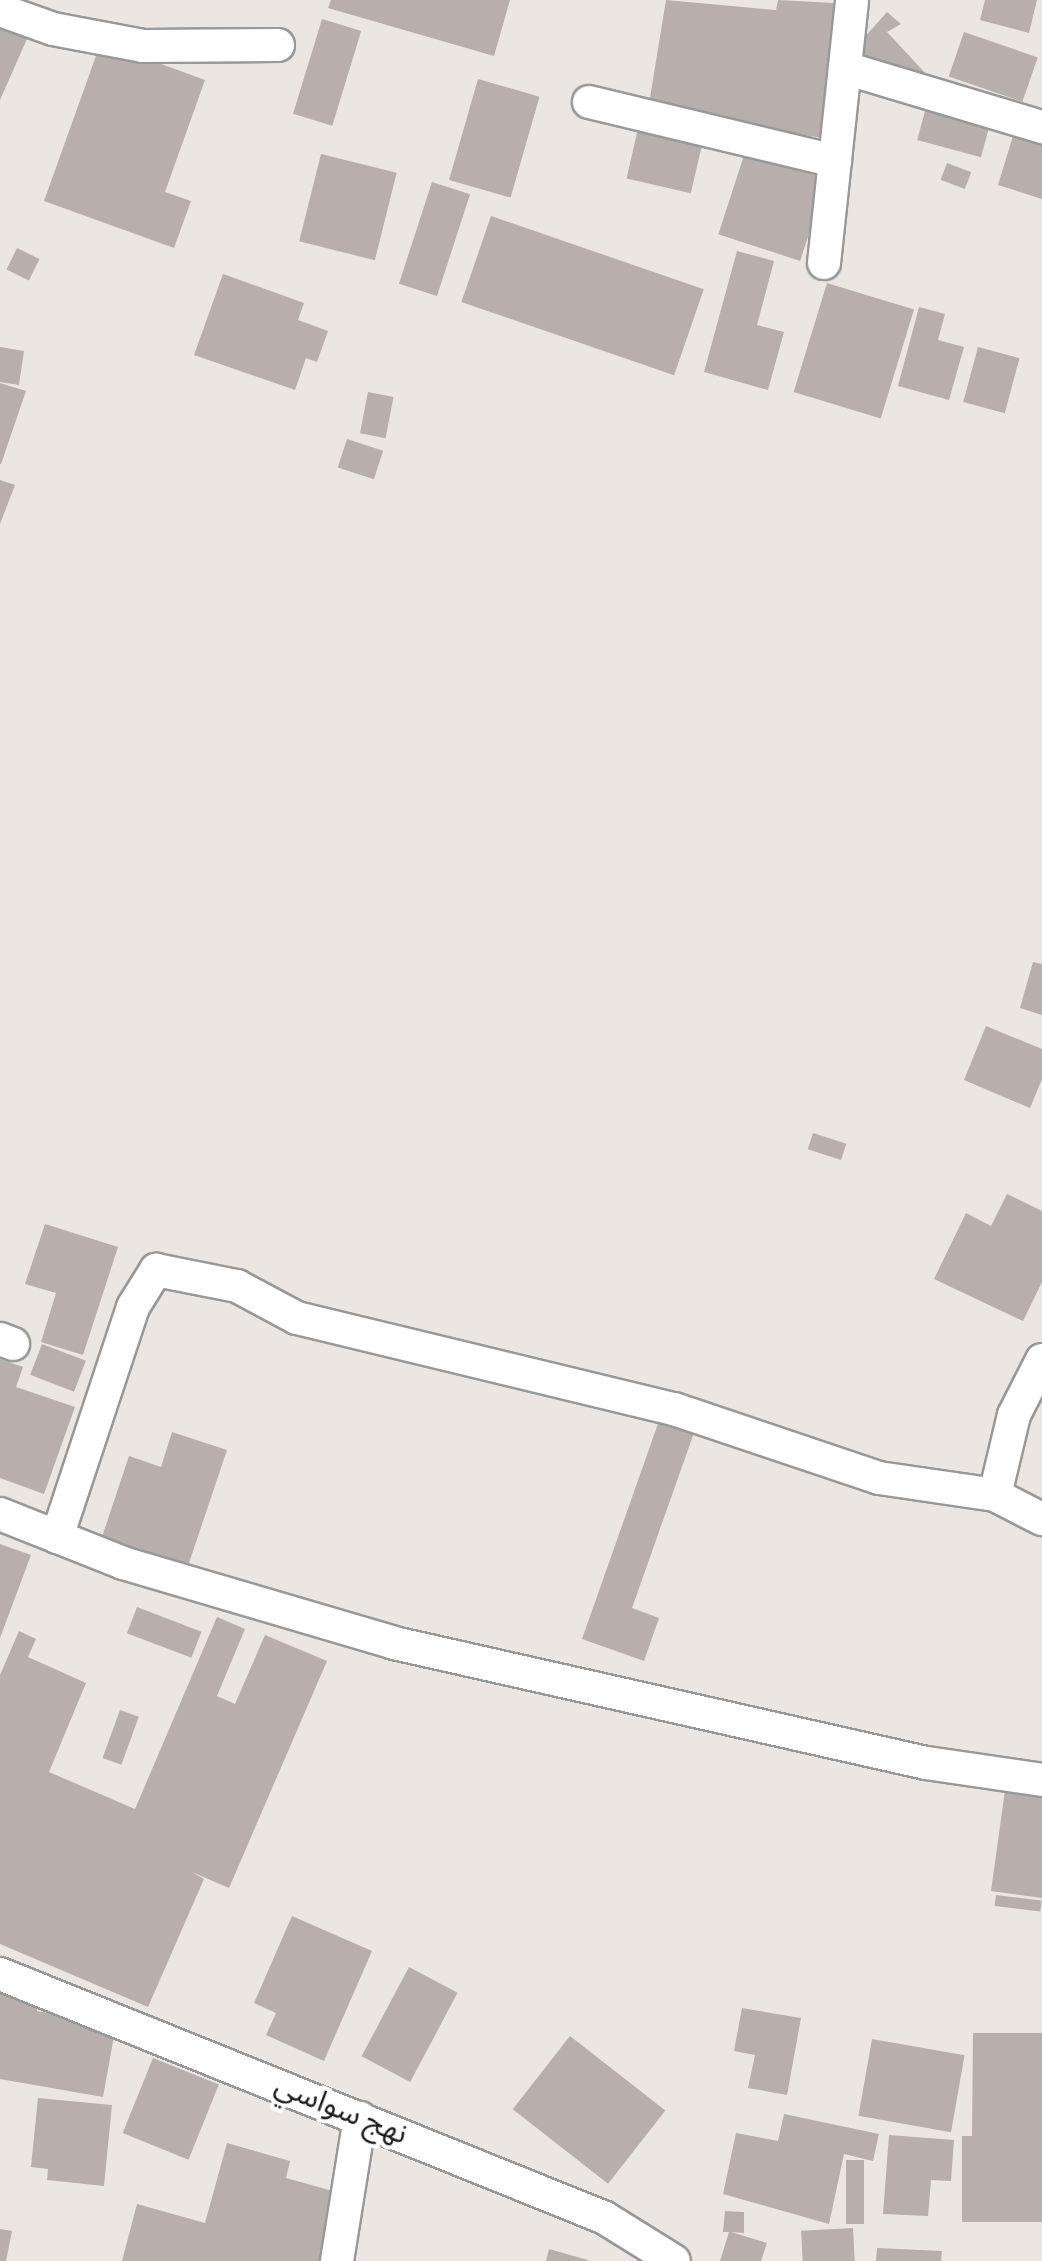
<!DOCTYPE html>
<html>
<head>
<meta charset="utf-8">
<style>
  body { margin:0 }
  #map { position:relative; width:1042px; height:2261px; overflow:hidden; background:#ebe6e1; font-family:Signika,"Noto Sans Arabic",sans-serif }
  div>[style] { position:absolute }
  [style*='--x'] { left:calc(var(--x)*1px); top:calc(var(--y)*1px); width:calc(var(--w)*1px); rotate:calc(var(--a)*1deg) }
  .building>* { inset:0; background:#b8aeab; transform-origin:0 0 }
  .roads { filter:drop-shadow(2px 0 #989898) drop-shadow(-2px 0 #989898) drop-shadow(0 2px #989898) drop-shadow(0 -2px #989898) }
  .minor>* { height:32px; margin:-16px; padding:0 16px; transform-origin:16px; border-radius:16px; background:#fff }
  span { translate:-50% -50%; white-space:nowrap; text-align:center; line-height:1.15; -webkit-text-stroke:8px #fff; paint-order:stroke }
  .street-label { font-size:30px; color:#1b1b1b }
</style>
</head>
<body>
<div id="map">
  <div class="building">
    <div style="clip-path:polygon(331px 0,510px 0,494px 56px,328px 8px)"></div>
    <div style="clip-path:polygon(666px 0,776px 10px,778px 0,852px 4px,829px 139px,648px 110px)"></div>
    <div style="clip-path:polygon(985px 0,1037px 0,1029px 33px,980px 20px)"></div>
    <div style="clip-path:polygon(887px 12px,901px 24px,887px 32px,927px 75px,910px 95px,855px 48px)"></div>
    <div style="clip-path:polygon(0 19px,30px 32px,0 100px)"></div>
    <div style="left:322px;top:19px;width:41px;height:99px;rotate:17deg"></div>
    <div style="left:964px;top:32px;width:78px;height:47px;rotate:19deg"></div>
    <div style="clip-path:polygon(101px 42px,205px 80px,165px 192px,191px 201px,174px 248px,44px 201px)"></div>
    <div style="left:478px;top:79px;width:64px;height:105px;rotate:16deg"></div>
    <div style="left:932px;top:85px;width:66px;height:57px;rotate:15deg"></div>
    <div style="clip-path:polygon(1019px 116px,1042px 123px,1042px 199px,998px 185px)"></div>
    <div style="left:640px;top:120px;width:66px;height:60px;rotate:13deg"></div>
    <div style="left:748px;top:143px;width:86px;height:96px;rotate:18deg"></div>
    <div style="left:321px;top:154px;width:78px;height:90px;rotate:14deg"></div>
    <div style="left:947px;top:163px;width:26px;height:18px;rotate:21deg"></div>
    <div style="left:432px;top:182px;width:40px;height:107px;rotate:18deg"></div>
    <div style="left:491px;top:216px;width:225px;height:91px;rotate:19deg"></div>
    <div style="left:17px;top:248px;width:25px;height:24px;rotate:26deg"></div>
    <div style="clip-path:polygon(737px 251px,774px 261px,757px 325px,784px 332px,768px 390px,704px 372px)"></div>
    <div style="clip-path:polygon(223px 274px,304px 303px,298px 320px,328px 331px,317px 362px,306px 358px,295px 390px,194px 355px)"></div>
    <div style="left:827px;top:283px;width:91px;height:114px;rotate:17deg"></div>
    <div style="clip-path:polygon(919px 307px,945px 314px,938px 340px,964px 347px,949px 400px,898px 386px)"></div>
    <div style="clip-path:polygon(0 347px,24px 351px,19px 385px,0 382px)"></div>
    <div style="left:978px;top:347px;width:43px;height:57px;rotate:15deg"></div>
    <div style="clip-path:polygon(0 383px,26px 391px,1px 464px,0 464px)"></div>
    <div style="left:368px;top:392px;width:26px;height:42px;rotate:11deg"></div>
    <div style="left:347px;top:439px;width:38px;height:30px;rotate:18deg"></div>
    <div style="clip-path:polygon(0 480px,15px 485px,0 524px)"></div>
    <div style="clip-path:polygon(1033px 962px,1042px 964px,1042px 1015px,1020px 1008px)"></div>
    <div style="clip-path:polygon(986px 1026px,1042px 1049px,1042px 1079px,1030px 1108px,964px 1080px)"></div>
    <div style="left:813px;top:1133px;width:35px;height:17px;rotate:18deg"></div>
    <div style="clip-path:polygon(1007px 1194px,1042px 1211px,1042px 1282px,1023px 1321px,934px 1279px,966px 1213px,991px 1226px)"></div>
    <div style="clip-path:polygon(45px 1224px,118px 1247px,83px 1355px,41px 1342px,56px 1293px,25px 1284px)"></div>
    <div style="left:42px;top:1344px;width:47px;height:33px;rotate:21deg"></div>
    <div style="clip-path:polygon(0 1359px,23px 1367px,16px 1387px,75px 1407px,44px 1494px,0 1478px)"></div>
    <div style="clip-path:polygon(660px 1418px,695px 1430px,632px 1608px,659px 1618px,644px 1661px,582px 1639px)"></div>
    <div style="clip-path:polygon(172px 1432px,227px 1450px,187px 1569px,101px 1540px,129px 1456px,161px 1467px)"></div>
    <div style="clip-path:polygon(0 1544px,31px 1555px,0 1638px)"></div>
    <div style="left:137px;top:1607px;width:69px;height:28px;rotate:21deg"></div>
    <div style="clip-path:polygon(217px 1617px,245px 1629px,217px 1696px,235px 1704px,265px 1635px,327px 1661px,229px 1888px,192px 1872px,204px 1879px,148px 2007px,0 1944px,0 1675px,19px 1631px,36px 1639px,28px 1657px,86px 1683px,49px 1772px,135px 1809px)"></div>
    <div style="left:120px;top:1710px;width:20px;height:51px;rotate:20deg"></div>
    <div style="clip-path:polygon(1006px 1783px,1042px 1788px,1042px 1898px,991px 1891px)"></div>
    <div style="left:996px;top:1895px;width:46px;height:11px;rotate:7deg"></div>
    <div style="clip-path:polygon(292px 1916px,372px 1951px,324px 2061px,266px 2035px,276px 2013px,254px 2003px)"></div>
    <div style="left:409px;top:1967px;width:55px;height:101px;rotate:28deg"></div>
    <div style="clip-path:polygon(0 1994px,38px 2001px,37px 2011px,116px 2025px,103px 2097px,0 2079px)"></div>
    <div style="clip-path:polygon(742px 2008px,801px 2018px,787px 2095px,748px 2088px,755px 2055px,734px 2051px)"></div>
    <div style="clip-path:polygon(973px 2033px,1042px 2033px,1042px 2222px,962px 2222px,962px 2136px,972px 2136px)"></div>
    <div style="left:570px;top:2036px;width:121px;height:93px;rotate:38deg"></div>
    <div style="left:872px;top:2039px;width:94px;height:78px;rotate:10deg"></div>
    <div style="left:153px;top:2058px;width:71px;height:81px;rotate:22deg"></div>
    <div style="clip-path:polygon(38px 2098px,112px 2105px,104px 2186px,47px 2180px,48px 2169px,31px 2167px)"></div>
    <div style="clip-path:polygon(784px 2114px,879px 2134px,873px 2161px,844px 2154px,829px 2224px,723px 2194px,736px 2133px,778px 2141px)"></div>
    <div style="clip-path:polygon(889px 2135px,954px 2140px,951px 2181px,931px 2180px,928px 2216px,883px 2214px)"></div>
    <div style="clip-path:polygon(227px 2143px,290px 2161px,286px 2178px,347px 2195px,328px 2261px,122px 2261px,137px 2204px,205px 2223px)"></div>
    <div style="left:864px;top:2160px;width:64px;height:18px;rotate:90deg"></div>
    <div style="clip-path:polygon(725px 2211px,744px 2212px,744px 2233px,731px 2232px,767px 2243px,761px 2261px,720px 2261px,729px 2232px,723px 2232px)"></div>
    <div style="left:853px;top:2228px;width:33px;height:52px;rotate:87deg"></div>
    <div style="clip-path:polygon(0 2229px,12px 2231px,6px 2261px,0 2261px)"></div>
    <div style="clip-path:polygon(877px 2248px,942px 2251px,941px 2261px,876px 2261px)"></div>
    <div style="clip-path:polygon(549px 2249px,588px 2260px,587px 2261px,546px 2261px)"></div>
  </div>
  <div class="roads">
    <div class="minor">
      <div style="--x:0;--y:10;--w:56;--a:19.7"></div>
      <div style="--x:53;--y:29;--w:92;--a:10.7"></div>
      <div style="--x:143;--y:46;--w:135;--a:-0.4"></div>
      <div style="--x:845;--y:68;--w:206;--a:16.7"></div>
      <div style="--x:589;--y:102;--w:253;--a:13.5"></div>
      <div style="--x:824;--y:263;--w:264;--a:-83.9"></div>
      <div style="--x:0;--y:1339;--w:14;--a:21"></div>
      <div style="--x:1042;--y:1360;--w:62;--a:117"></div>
      <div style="--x:1014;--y:1415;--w:82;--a:103.4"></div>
      <div style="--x:995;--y:1495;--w:53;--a:27.1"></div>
      <div style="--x:0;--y:1514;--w:132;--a:21.7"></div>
      <div style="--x:123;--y:1563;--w:283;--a:16.4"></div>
      <div style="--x:394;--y:1643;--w:545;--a:12.71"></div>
      <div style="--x:926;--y:1763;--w:117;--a:8.3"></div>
      <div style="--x:57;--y:1537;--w:242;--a:-71.7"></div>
      <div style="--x:133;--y:1307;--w:44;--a:-58.1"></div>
      <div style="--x:156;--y:1270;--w:83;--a:11.2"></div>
      <div style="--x:237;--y:1286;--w:68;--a:28.1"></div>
      <div style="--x:297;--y:1318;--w:388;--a:13.6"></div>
      <div style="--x:674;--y:1409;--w:216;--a:18.6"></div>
      <div style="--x:879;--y:1478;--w:117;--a:8.3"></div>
      <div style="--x:0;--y:1974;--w:652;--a:21.96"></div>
      <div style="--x:605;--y:2218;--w:81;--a:31.9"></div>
      <div style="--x:337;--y:2261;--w:145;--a:-80.9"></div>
    </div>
  </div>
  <div class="street-label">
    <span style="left:341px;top:2110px;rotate:22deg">نهج سواسي</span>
  </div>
</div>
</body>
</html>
